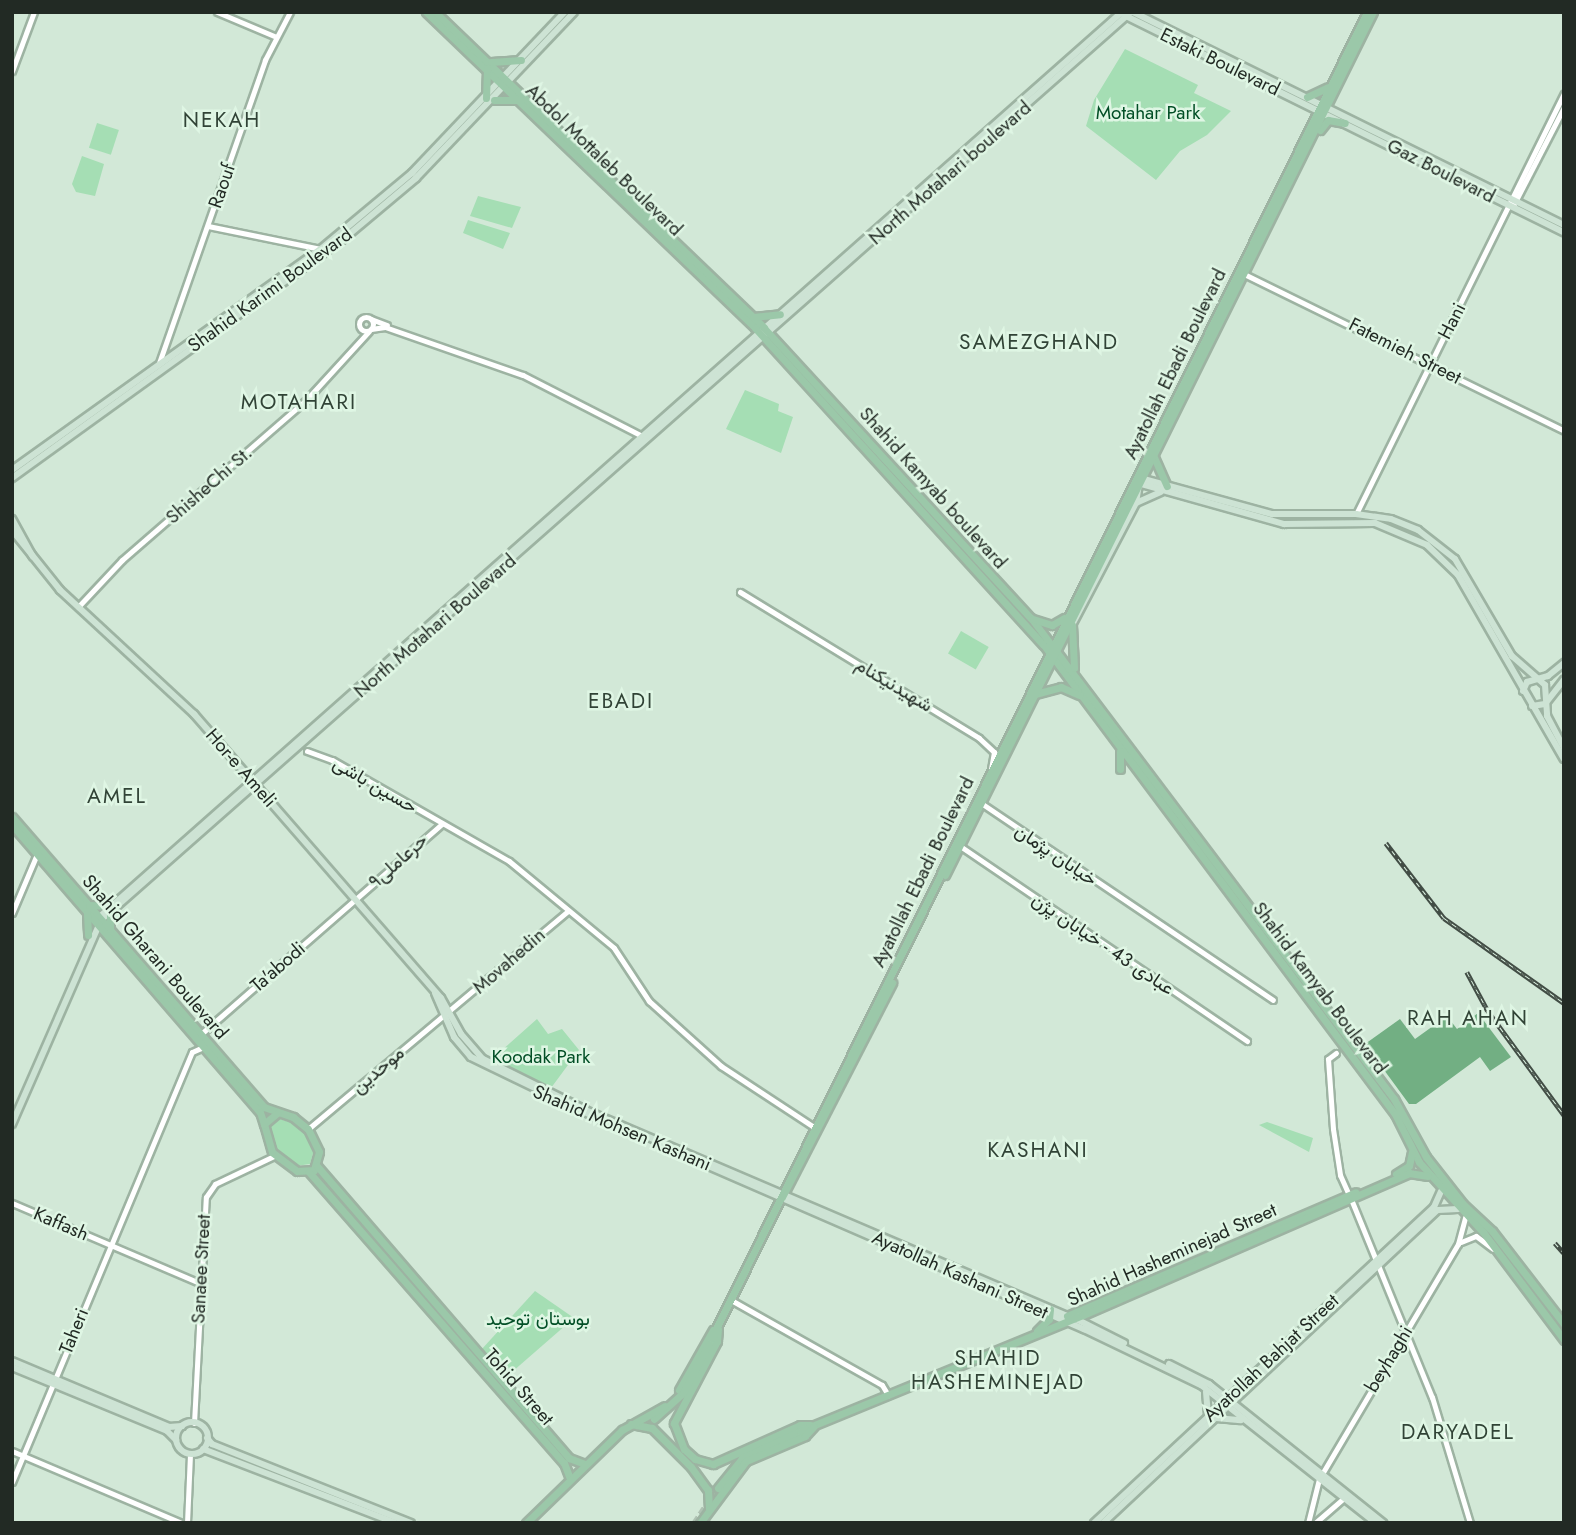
<!DOCTYPE html>
<html>
<head>
<meta charset="utf-8">
<style>
  body { margin:0 }
  #map { position:relative; width:1576px; height:1535px; overflow:hidden; background:#d2e8d7; font-family:Jost,Vazirmatn,sans-serif }
  div>[style] { position:absolute }
  [style*='--x'] { left:calc(var(--x)*1px); top:calc(var(--y)*1px); width:calc(var(--w)*1px); rotate:calc(var(--a)*1deg) }
  .green>* { inset:0; background:#a5deb4; transform-origin:0 0 }
  .forest>* { inset:0; background:#72af83 }
  .primary-tunnel>* { height:7px; margin-top:-3.5px; transform-origin:0; background:repeating-linear-gradient(90deg,#afc2b3 0 7px,transparent 0 10.5px) }
  .roads { filter:drop-shadow(2px 0 #9db3a2) drop-shadow(-2px 0 #9db3a2) drop-shadow(0 2px #9db3a2) drop-shadow(0 -2px #9db3a2) }
  .tertiary>* { height:5px; margin:-2.5px; padding:0 2.5px; transform-origin:2.5px; border-radius:2.5px; background:#fff }
  .tertiary>.ring { margin:-2.5px; padding:0; box-sizing:content-box; background:none; border:5px solid #fff; border-radius:50% }
  .secondary>* { height:6px; margin:-3px; padding:0 3px; transform-origin:3px; border-radius:3px; background:#cde3d4 }
  .secondary>.ring { margin:-3px; padding:0; box-sizing:content-box; background:none; border:6px solid #cde3d4; border-radius:50% }
  .primary>* { height:7px; margin:-3.5px; padding:0 3.5px; transform-origin:3.5px; border-radius:3.5px; background:#9bc8a9 }
  .rail>* { height:4.5px; margin-top:-2.25px; transform-origin:0; background:repeating-linear-gradient(90deg,#dff6e4 0 5px,#424d45 0 10px); box-sizing:border-box; border-block:2px solid #424d45 }
  span { translate:-50% -50%; white-space:nowrap; text-align:center; line-height:1.15; -webkit-text-stroke:5px #dff6e4; paint-order:stroke }
  .street-label { font-size:19px; color:#222a24 }
  .park-label { font-size:19px; color:#024f26 }
  .neighbourhood-label { font-size:21px; color:#314336; letter-spacing:2px }
  .frame { position:absolute; inset:0; border:14px solid #222a24; pointer-events:none }
</style>
</head>
<body>
<div id="map">
  <div class="green">
    <div style="clip-path:polygon(1125px 49px,1198px 85px,1194px 93px,1231px 111px,1207px 135px,1180px 151px,1156px 180px,1086px 126px,1094px 100px)"></div>
    <div style="left:97px;top:123px;width:23px;height:26px;rotate:18deg"></div>
    <div style="clip-path:polygon(82px 156px,104px 164px,95px 196px,76px 192px,72px 184px)"></div>
    <div style="clip-path:polygon(478px 196px,521px 207px,512px 228px,470px 216px)"></div>
    <div style="clip-path:polygon(468px 220px,510px 233px,503px 249px,463px 233px)"></div>
    <div style="clip-path:polygon(745px 390px,779px 404px,778px 411px,793px 417px,781px 453px,726px 429px)"></div>
    <div style="left:961px;top:631px;width:32px;height:26px;rotate:30deg"></div>
    <div style="clip-path:polygon(537px 1019px,548px 1034px,562px 1029px,579px 1050px,551px 1088px,492px 1059px)"></div>
    <div style="clip-path:polygon(280px 1119px,298px 1125px,310px 1139px,314px 1150px,310px 1164px,296px 1166px,275px 1150px,269px 1127px)"></div>
    <div style="clip-path:polygon(1267px 1122px,1313px 1138px,1309px 1152px,1259px 1125px)"></div>
    <div style="clip-path:polygon(535px 1291px,574px 1318px,505px 1378px,481px 1350px)"></div>
  </div>
  <div class="forest">
    <div style="clip-path:polygon(1478px 1013px,1511px 1057px,1490px 1071px,1480px 1057px,1416px 1104px,1409px 1104px,1365px 1044px,1400px 1019px,1415px 1039px,1447px 1016px,1457px 1029px)"></div>
  </div>
  <div class="primary-tunnel">
    <div style="--x:635;--y:1426;--w:20;--a:-20"></div>
    <div style="--x:695;--y:1523;--w:42;--a:-56.7"></div>
  </div>
  <div class="roads">
    <div class="tertiary">
      <div style="--x:217;--y:12;--w:62;--a:22.8"></div>
      <div style="--x:12;--y:71;--w:63;--a:-69.6"></div>
      <div style="--x:1514;--y:204;--w:109;--a:-62.7"></div>
      <div style="--x:208;--y:226;--w:115;--a:11.5"></div>
      <div style="--x:1244;--y:274;--w:356;--a:26.1"></div>
      <div class="ring" style="left:359px;top:317px;width:9px;height:9px"></div>
      <div style="--x:371;--y:319;--w:17;--a:21"></div>
      <div style="--x:371;--y:329;--w:14;--a:-8"></div>
      <div style="--x:385;--y:327;--w:146;--a:19.2"></div>
      <div style="--x:523;--y:375;--w:134;--a:27.1"></div>
      <div style="--x:159;--y:363;--w:321;--a:-70.7"></div>
      <div style="--x:265;--y:60;--w:54;--a:-62.5"></div>
      <div style="--x:1356;--y:514;--w:469;--a:-63.7"></div>
      <div style="--x:740;--y:592;--w:280;--a:31.4"></div>
      <div style="--x:979;--y:738;--w:21;--a:43"></div>
      <div style="--x:994;--y:752;--w:17;--a:100"></div>
      <div style="--x:78;--y:607;--w:64;--a:-46.9"></div>
      <div style="--x:122;--y:560;--w:245;--a:-41"></div>
      <div style="--x:307;--y:399;--w:92;--a:-47.6"></div>
      <div style="--x:307;--y:751;--w:27;--a:20"></div>
      <div style="--x:332;--y:760;--w:204;--a:29.7"></div>
      <div style="--x:509;--y:861;--w:136;--a:39.6"></div>
      <div style="--x:614;--y:948;--w:64;--a:56.6"></div>
      <div style="--x:649;--y:1001;--w:97;--a:42.1"></div>
      <div style="--x:721;--y:1066;--w:111;--a:33.3"></div>
      <div style="--x:981;--y:803;--w:352;--a:34"></div>
      <div style="--x:960;--y:846;--w:347;--a:34.2"></div>
      <div style="--x:12;--y:913;--w:64;--a:-67"></div>
      <div style="--x:201;--y:1034;--w:320;--a:-41.1"></div>
      <div style="--x:1336;--y:1053;--w:10;--a:143"></div>
      <div style="--x:1328;--y:1059;--w:70;--a:85.9"></div>
      <div style="--x:1333;--y:1129;--w:47;--a:81.3"></div>
      <div style="--x:1340;--y:1175;--w:22;--a:66"></div>
      <div style="--x:308;--y:1129;--w:339;--a:-40"></div>
      <div style="--x:1351;--y:1199;--w:214;--a:67.8"></div>
      <div style="--x:1432;--y:1397;--w:132;--a:73.2"></div>
      <div style="--x:12;--y:1203;--w:204;--a:23.1"></div>
      <div style="--x:1461;--y:1242;--w:16;--a:-22"></div>
      <div style="--x:1476;--y:1236;--w:21;--a:37"></div>
      <div style="--x:731;--y:1300;--w:173;--a:29.4"></div>
      <div style="--x:882;--y:1385;--w:12;--a:59"></div>
      <div style="--x:194;--y:1423;--w:226;--a:-87"></div>
      <div style="--x:206;--y:1197;--w:16;--a:-55"></div>
      <div style="--x:215;--y:1184;--w:65;--a:-25.4"></div>
      <div style="--x:12;--y:1451;--w:185;--a:23"></div>
      <div style="--x:12;--y:1482;--w:466;--a:-67.3"></div>
      <div style="--x:192;--y:1052;--w:12;--a:-24"></div>
      <div style="--x:187;--y:1523;--w:69;--a:-87.5"></div>
      <div style="--x:1308;--y:1523;--w:45;--a:-76"></div>
      <div style="--x:1319;--y:1479;--w:273;--a:-59.4"></div>
      <div style="--x:1458;--y:1244;--w:28;--a:-75"></div>
      <div style="--x:1315;--y:1523;--w:38;--a:-41"></div>
    </div>
    <div class="secondary">
      <div style="--x:1133;--y:12;--w:481;--a:26.3"></div>
      <div style="--x:1124;--y:15;--w:491;--a:26.3"></div>
      <div style="--x:12;--y:470;--w:380;--a:-35.6"></div>
      <div style="--x:321;--y:249;--w:119;--a:-39.9"></div>
      <div style="--x:412;--y:173;--w:222;--a:-46.5"></div>
      <div style="--x:12;--y:478;--w:405;--a:-35.8"></div>
      <div style="--x:341;--y:241;--w:98;--a:-40"></div>
      <div style="--x:416;--y:178;--w:229;--a:-46.4"></div>
      <div style="--x:1140;--y:478;--w:137;--a:15.3"></div>
      <div style="--x:1272;--y:514;--w:84;--a:0"></div>
      <div style="--x:1356;--y:514;--w:35;--a:8"></div>
      <div style="--x:1391;--y:519;--w:29;--a:22"></div>
      <div style="--x:1418;--y:530;--w:47;--a:38.1"></div>
      <div style="--x:1455;--y:559;--w:113;--a:59.6"></div>
      <div style="--x:1512;--y:656;--w:44;--a:41.3"></div>
      <div style="--x:1545;--y:685;--w:31;--a:86"></div>
      <div style="--x:1547;--y:716;--w:36;--a:62"></div>
      <div style="--x:1138;--y:483;--w:152;--a:15.7"></div>
      <div style="--x:1284;--y:524;--w:91;--a:-0.6"></div>
      <div style="--x:1375;--y:523;--w:56;--a:22.9"></div>
      <div style="--x:1427;--y:545;--w:43;--a:44.1"></div>
      <div style="--x:1458;--y:575;--w:212;--a:60.1"></div>
      <div style="--x:1136;--y:503;--w:27;--a:-24"></div>
      <div style="--x:12;--y:519;--w:43;--a:61.1"></div>
      <div style="--x:12;--y:530;--w:77;--a:51.3"></div>
      <div style="--x:60;--y:590;--w:183;--a:42.8"></div>
      <div style="--x:194;--y:714;--w:376;--a:49"></div>
      <div style="--x:441;--y:998;--w:41;--a:60.9"></div>
      <div style="--x:461;--y:1034;--w:33;--a:49"></div>
      <div style="--x:483;--y:1059;--w:119;--a:26.4"></div>
      <div style="--x:590;--y:1112;--w:519;--a:23.16"></div>
      <div style="--x:1073;--y:623;--w:136;--a:-62.3"></div>
      <div style="--x:1136;--y:503;--w:19;--a:-81"></div>
      <div style="--x:1523;--y:691;--w:10;--a:-66"></div>
      <div style="--x:1527;--y:682;--w:22;--a:-16"></div>
      <div style="--x:1548;--y:676;--w:21;--a:-39"></div>
      <div style="--x:1532;--y:706;--w:13;--a:-9"></div>
      <div style="--x:1545;--y:704;--w:31;--a:-52"></div>
      <div style="--x:96;--y:920;--w:1370;--a:-41.51"></div>
      <div style="--x:435;--y:993;--w:48;--a:66.6"></div>
      <div style="--x:454;--y:1037;--w:26;--a:50"></div>
      <div style="--x:471;--y:1057;--w:168;--a:25.8"></div>
      <div style="--x:12;--y:1124;--w:223;--a:-66.4"></div>
      <div style="--x:101;--y:920;--w:1373;--a:-41.4"></div>
      <div style="--x:697;--y:1161;--w:422;--a:23.5"></div>
      <div style="--x:1084;--y:1329;--w:130;--a:25.6"></div>
      <div style="--x:1201;--y:1385;--w:223;--a:38.3"></div>
      <div style="--x:1074;--y:1318;--w:56;--a:26.6"></div>
      <div style="--x:12;--y:1361;--w:170;--a:22.8"></div>
      <div style="--x:169;--y:1427;--w:13;--a:-4"></div>
      <div style="--x:1169;--y:1364;--w:45;--a:26.6"></div>
      <div style="--x:1209;--y:1384;--w:223;--a:38.6"></div>
      <div style="--x:12;--y:1367;--w:168;--a:22.4"></div>
      <div style="--x:167;--y:1431;--w:13;--a:45"></div>
      <div style="--x:1206;--y:1392;--w:23;--a:85"></div>
      <div style="--x:1216;--y:1418;--w:25;--a:5"></div>
      <div class="ring" style="left:176px;top:1422px;width:26px;height:26px"></div>
      <div style="--x:207;--y:1438;--w:8;--a:50"></div>
      <div style="--x:212;--y:1444;--w:214;--a:21.7"></div>
      <div style="--x:203;--y:1449;--w:207;--a:21"></div>
      <div style="--x:1094;--y:1523;--w:464;--a:-42.9"></div>
      <div style="--x:1434;--y:1207;--w:17;--a:-66"></div>
      <div style="--x:1103;--y:1523;--w:458;--a:-43.1"></div>
      <div style="--x:1438;--y:1210;--w:20;--a:-3"></div>
    </div>
    <div class="primary">
      <div style="--x:426;--y:12;--w:456;--a:43.8"></div>
      <div style="--x:755;--y:328;--w:428;--a:47.7"></div>
      <div style="--x:1043;--y:644;--w:587;--a:53.17"></div>
      <div style="--x:1395;--y:1114;--w:54;--a:63.4"></div>
      <div style="--x:1419;--y:1162;--w:95;--a:47.6"></div>
      <div style="--x:1483;--y:1232;--w:135;--a:53.1"></div>
      <div style="--x:435;--y:12;--w:456;--a:43.8"></div>
      <div style="--x:764;--y:328;--w:394;--a:47.4"></div>
      <div style="--x:1031;--y:618;--w:603;--a:52.96"></div>
      <div style="--x:1394;--y:1099;--w:66;--a:61.1"></div>
      <div style="--x:1426;--y:1157;--w:60;--a:51.8"></div>
      <div style="--x:1463;--y:1204;--w:40;--a:43"></div>
      <div style="--x:1492;--y:1231;--w:118;--a:52.3"></div>
      <div style="--x:491;--y:62;--w:30;--a:-4"></div>
      <div style="--x:1307;--y:97;--w:23;--a:-25"></div>
      <div style="--x:486;--y:98;--w:30;--a:-88"></div>
      <div style="--x:494;--y:100;--w:27;--a:0"></div>
      <div style="--x:1320;--y:130;--w:13;--a:-51"></div>
      <div style="--x:1328;--y:120;--w:17;--a:10"></div>
      <div style="--x:753;--y:317;--w:27;--a:-6"></div>
      <div style="--x:1153;--y:455;--w:34;--a:66"></div>
      <div style="--x:1033;--y:619;--w:20;--a:18"></div>
      <div style="--x:1052;--y:625;--w:14;--a:-30"></div>
      <div style="--x:1072;--y:625;--w:43;--a:87.3"></div>
      <div style="--x:1035;--y:694;--w:27;--a:-15"></div>
      <div style="--x:1061;--y:687;--w:20;--a:24"></div>
      <div style="--x:1120;--y:751;--w:18;--a:90"></div>
      <div style="--x:12;--y:817;--w:384;--a:49"></div>
      <div style="--x:264;--y:1107;--w:31;--a:19"></div>
      <div style="--x:293;--y:1117;--w:19;--a:39"></div>
      <div style="--x:308;--y:1129;--w:25;--a:64"></div>
      <div style="--x:319;--y:1152;--w:19;--a:106"></div>
      <div style="--x:314;--y:1170;--w:17;--a:177"></div>
      <div style="--x:297;--y:1171;--w:31;--a:-143"></div>
      <div style="--x:272;--y:1152;--w:29;--a:-106"></div>
      <div style="--x:264;--y:1124;--w:17;--a:-40"></div>
      <div style="--x:12;--y:825;--w:379;--a:49.2"></div>
      <div style="--x:260;--y:1112;--w:13;--a:72"></div>
      <div style="--x:945;--y:875;--w:963;--a:-63.62"></div>
      <div style="--x:89;--y:905;--w:19;--a:3"></div>
      <div style="--x:110;--y:912;--w:17;--a:90"></div>
      <div style="--x:87;--y:914;--w:21;--a:87"></div>
      <div style="--x:317;--y:1166;--w:386;--a:49.2"></div>
      <div style="--x:569;--y:1458;--w:17;--a:21"></div>
      <div style="--x:309;--y:1172;--w:387;--a:48.8"></div>
      <div style="--x:564;--y:1463;--w:17;--a:69"></div>
      <div style="--x:1396;--y:1174;--w:15;--a:-32"></div>
      <div style="--x:1409;--y:1166;--w:14;--a:-78"></div>
      <div style="--x:782;--y:1197;--w:241;--a:-62.8"></div>
      <div style="--x:1067;--y:1316;--w:314;--a:-23.2"></div>
      <div style="--x:718;--y:1329;--w:12;--a:95"></div>
      <div style="--x:717;--y:1341;--w:93;--a:117.7"></div>
      <div style="--x:674;--y:1423;--w:28;--a:69"></div>
      <div style="--x:684;--y:1449;--w:15;--a:42"></div>
      <div style="--x:695;--y:1459;--w:19;--a:16"></div>
      <div style="--x:713;--y:1464;--w:95;--a:-24.1"></div>
      <div style="--x:800;--y:1425;--w:10;--a:0"></div>
      <div style="--x:1037;--y:1331;--w:17;--a:-45"></div>
      <div style="--x:1049;--y:1319;--w:10;--a:-84"></div>
      <div style="--x:679;--y:1390;--w:69;--a:-60.5"></div>
      <div style="--x:654;--y:1419;--w:39;--a:-42"></div>
      <div style="--x:683;--y:1393;--w:61;--a:-62.6"></div>
      <div style="--x:711;--y:1339;--w:1480;--a:-63.69"></div>
      <div style="--x:631;--y:1424;--w:21;--a:11"></div>
      <div style="--x:652;--y:1428;--w:55;--a:45"></div>
      <div style="--x:691;--y:1467;--w:29;--a:54"></div>
      <div style="--x:708;--y:1490;--w:19;--a:87"></div>
      <div style="--x:718;--y:1488;--w:38;--a:-51"></div>
      <div style="--x:742;--y:1458;--w:64;--a:-25"></div>
      <div style="--x:800;--y:1431;--w:306;--a:-22.3"></div>
      <div style="--x:1083;--y:1315;--w:356;--a:-23.5"></div>
      <div style="--x:1409;--y:1173;--w:19;--a:9"></div>
      <div style="--x:526;--y:1523;--w:134;--a:-44.1"></div>
      <div style="--x:622;--y:1430;--w:49;--a:-29.2"></div>
      <div style="--x:700;--y:1523;--w:77;--a:-53.4"></div>
      <div style="--x:746;--y:1461;--w:64;--a:-23"></div>
      <div style="--x:805;--y:1436;--w:13;--a:-48"></div>
    </div>
  </div>
  <div class="rail">
    <div style="--x:1386;--y:843;--w:95;--a:52.3"></div>
    <div style="--x:1444;--y:918;--w:147;--a:35.3"></div>
    <div style="--x:1467;--y:972;--w:44;--a:61.7"></div>
    <div style="--x:1488;--y:1011;--w:129;--a:53.8"></div>
    <div style="--x:1555;--y:1243;--w:13;--a:48"></div>
  </div>
  <div class="street-label">
    <span style="left:1220px;top:62px;rotate:26deg">Estaki Boulevard</span>
    <span style="left:604px;top:160px;rotate:44deg">Abdol Mottaleb Boulevard</span>
    <span style="left:1441px;top:171px;rotate:27deg">Gaz Boulevard</span>
    <span style="left:950px;top:173px;rotate:-41deg">North Motahari boulevard</span>
    <span style="left:222px;top:186px;rotate:-71deg">Raouf</span>
    <span style="left:270px;top:290px;rotate:-36deg">Shahid Karimi Boulevard</span>
    <span style="left:1452px;top:321px;rotate:-63deg">Hani</span>
    <span style="left:1405px;top:351px;rotate:27deg">Fatemieh Street</span>
    <span style="left:1175px;top:364px;rotate:-64deg">Ayatollah Ebadi Boulevard</span>
    <span style="left:209px;top:485px;rotate:-41deg">ShisheChi St.</span>
    <span style="left:933px;top:488px;rotate:48deg">Shahid Kamyab boulevard</span>
    <span style="left:435px;top:626px;rotate:-41deg">North Motahari Boulevard</span>
    <span style="left:894px;top:685px;rotate:31deg">شهیدنیکنام</span>
    <span style="left:241px;top:768px;rotate:49deg">Hor-e Ameli</span>
    <span style="left:375px;top:785px;rotate:30deg">حسین باشی</span>
    <span style="left:1056px;top:855px;rotate:34deg">خیابان پژمان</span>
    <span style="left:398px;top:861px;rotate:-42deg">حرعاملی۹</span>
    <span style="left:923px;top:872px;rotate:-64deg">Ayatollah Ebadi Boulevard</span>
    <span style="left:1103px;top:944px;rotate:34deg">عبادی 43 - خیابان پژن</span>
    <span style="left:155px;top:957px;rotate:49deg">Shahid Gharani Boulevard</span>
    <span style="left:509px;top:961px;rotate:-41deg">Movahedin</span>
    <span style="left:278px;top:967px;rotate:-41deg">Ta'abodi</span>
    <span style="left:1320px;top:988px;rotate:53deg">Shahid Kamyab Boulevard</span>
    <span style="left:378px;top:1070px;rotate:-40deg">موحدین</span>
    <span style="left:622px;top:1128px;rotate:23deg">Shahid Mohsen Kashani</span>
    <span style="left:61px;top:1224px;rotate:23deg">Kaffash</span>
    <span style="left:1172px;top:1255px;rotate:-24deg">Shahid Hasheminejad Street</span>
    <span style="left:201px;top:1269px;rotate:-87deg">Sanaee Street</span>
    <span style="left:960px;top:1275px;rotate:24deg">Ayatollah Kashani Street</span>
    <span style="left:74px;top:1331px;rotate:-68deg">Taheri</span>
    <span style="left:1271px;top:1358px;rotate:-43deg">Ayatollah Bahjat Street</span>
    <span style="left:1389px;top:1359px;rotate:-59deg">beyhaghi</span>
    <span style="left:519px;top:1387px;rotate:49deg">Tohid Street</span>
  </div>
  <div class="park-label">
    <span style="left:1148px;top:113px">Motahar Park</span>
    <span style="left:541px;top:1057px">Koodak Park</span>
    <span style="left:538px;top:1319px">بوستان توحید</span>
  </div>
  <div class="neighbourhood-label">
    <span style="left:222px;top:120px">NEKAH</span>
    <span style="left:1039px;top:342px">SAMEZGHAND</span>
    <span style="left:299px;top:402px">MOTAHARI</span>
    <span style="left:621px;top:701px">EBADI</span>
    <span style="left:117px;top:796px">AMEL</span>
    <span style="left:1468px;top:1018px">RAH AHAN</span>
    <span style="left:1038px;top:1150px">KASHANI</span>
    <span style="left:998px;top:1370px">SHAHID<br>HASHEMINEJAD</span>
    <span style="left:1458px;top:1432px">DARYADEL</span>
  </div>
  <div class="frame"></div>
</div>
</body>
</html>
